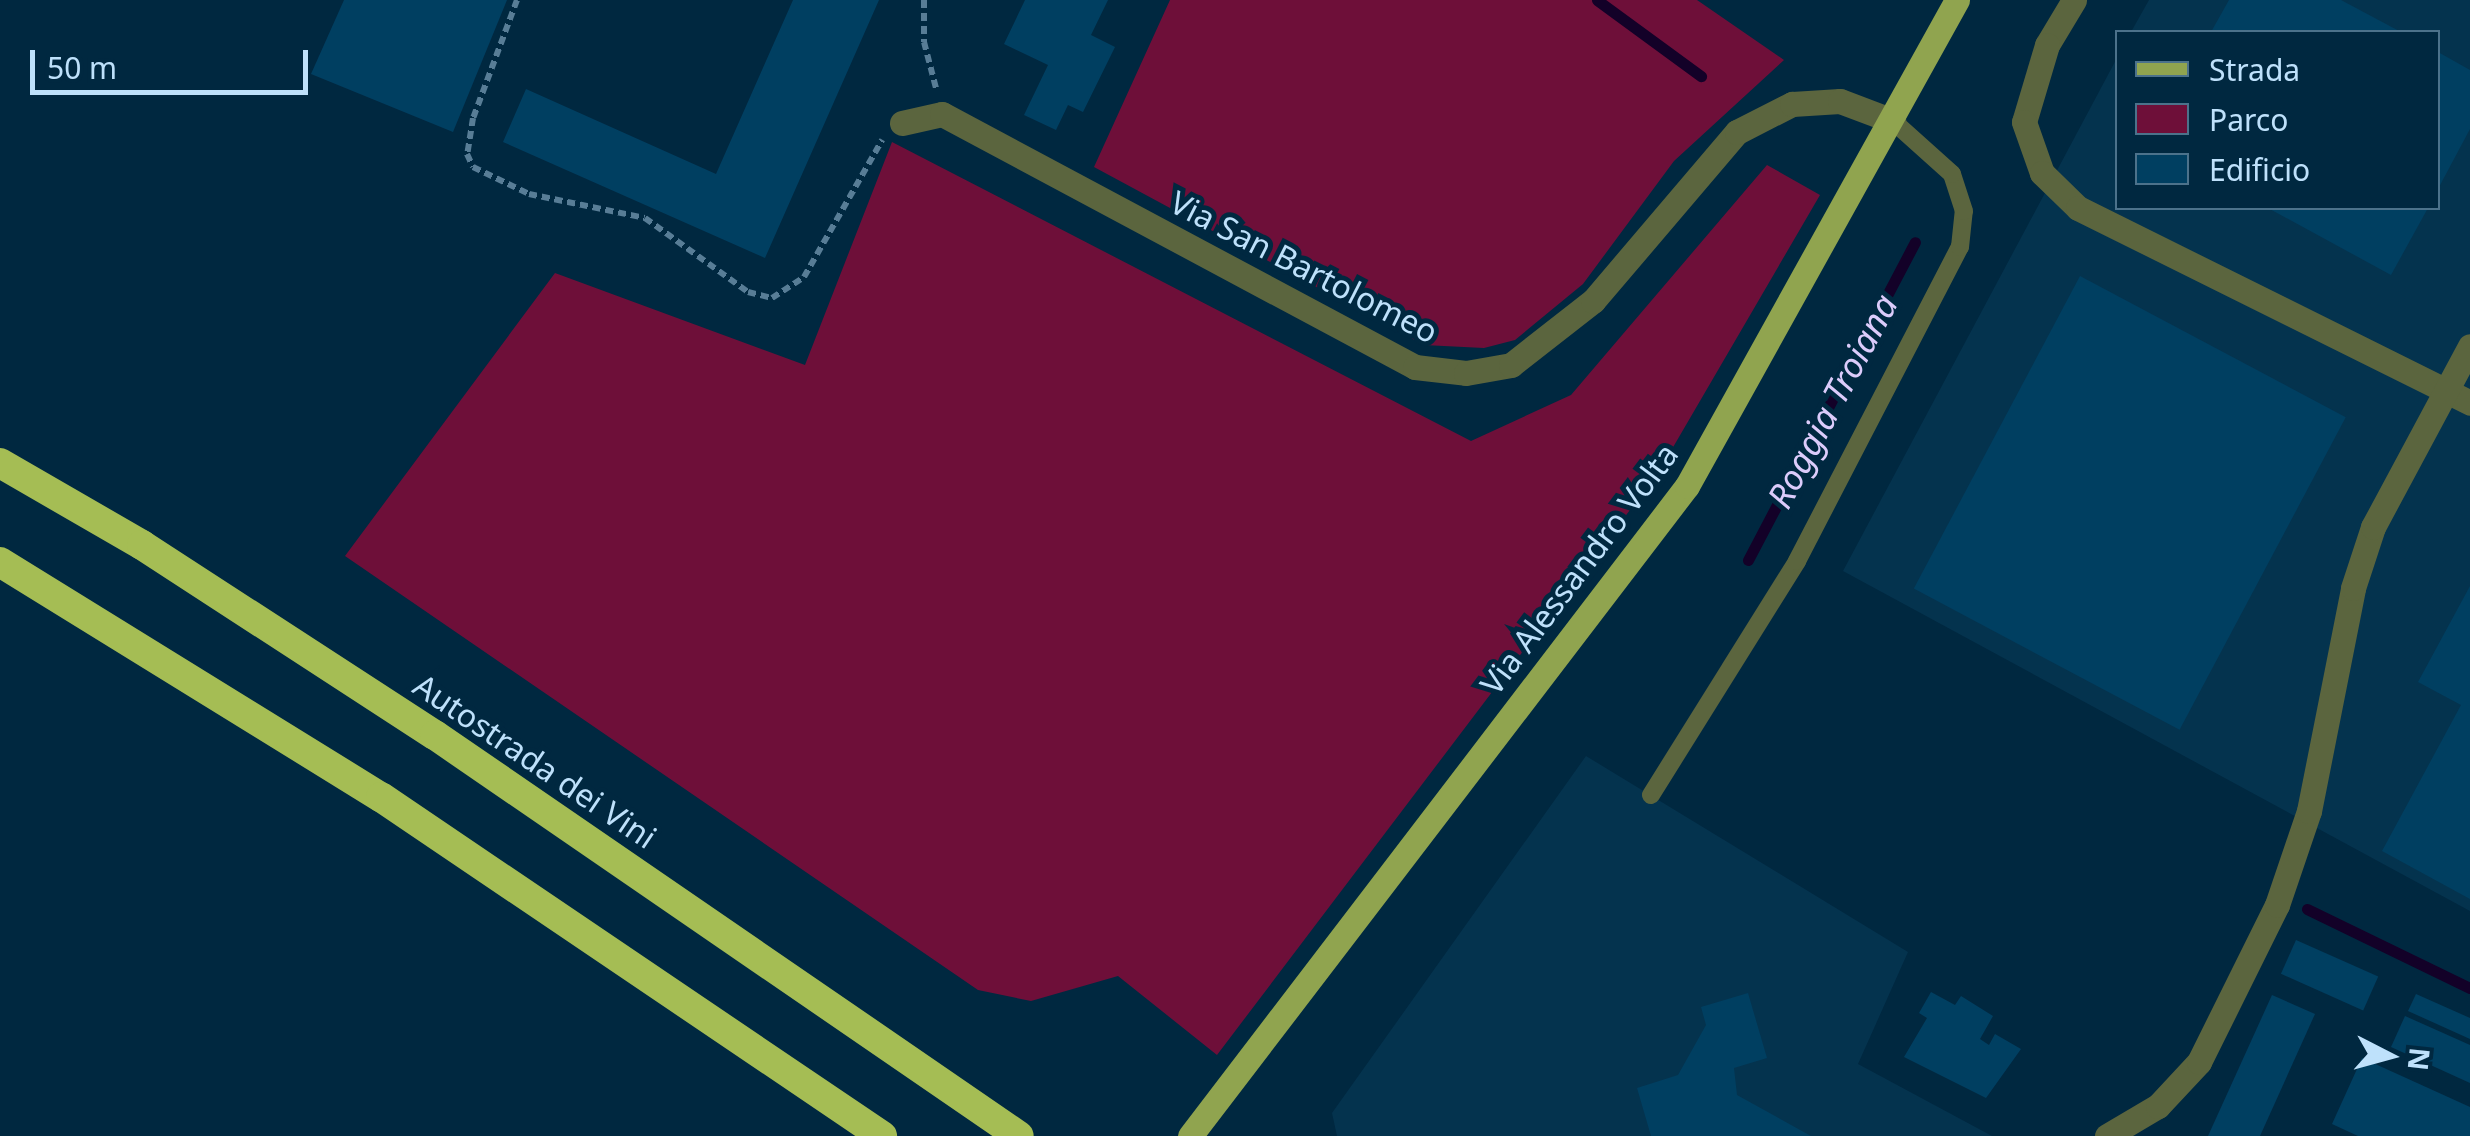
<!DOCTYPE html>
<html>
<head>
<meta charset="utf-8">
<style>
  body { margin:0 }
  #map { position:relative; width:2470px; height:1136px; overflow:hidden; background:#002840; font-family:"Noto Sans",sans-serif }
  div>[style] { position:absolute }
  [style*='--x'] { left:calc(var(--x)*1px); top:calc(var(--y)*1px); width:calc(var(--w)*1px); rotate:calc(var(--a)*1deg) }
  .built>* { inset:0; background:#04334e }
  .green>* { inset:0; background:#6e0f39 }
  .stream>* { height:11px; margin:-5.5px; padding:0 5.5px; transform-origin:5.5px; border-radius:5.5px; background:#130128 }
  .building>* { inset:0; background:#003f61; transform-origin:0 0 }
  .path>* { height:6px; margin-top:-3px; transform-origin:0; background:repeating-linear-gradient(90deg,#587d96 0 8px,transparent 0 13px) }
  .service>* { height:18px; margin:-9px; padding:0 9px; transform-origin:9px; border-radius:9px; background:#5b653e }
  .minor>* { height:25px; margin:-12.5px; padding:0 12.5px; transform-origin:12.5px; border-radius:12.5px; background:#5b653e }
  .primary>* { height:25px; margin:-12.5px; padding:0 12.5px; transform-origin:12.5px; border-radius:12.5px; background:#90a44f }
  .motorway>* { height:30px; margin:-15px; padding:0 15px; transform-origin:15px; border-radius:15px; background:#a5bd54 }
  span { translate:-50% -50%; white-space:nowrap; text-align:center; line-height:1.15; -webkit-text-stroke:10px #002840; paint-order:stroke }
  .street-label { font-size:32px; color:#bee1fb }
  .water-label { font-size:35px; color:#dcccfb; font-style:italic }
  .legend { position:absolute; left:2115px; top:30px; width:325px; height:180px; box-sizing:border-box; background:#002840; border:2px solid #4c728b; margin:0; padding:12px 18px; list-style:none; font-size:30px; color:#bee1fb }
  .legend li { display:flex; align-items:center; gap:20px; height:50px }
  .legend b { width:50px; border:2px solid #4c728b }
  .north { position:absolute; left:2340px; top:1006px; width:100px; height:100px; -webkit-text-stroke:8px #002840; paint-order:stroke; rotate:96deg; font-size:28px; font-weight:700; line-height:40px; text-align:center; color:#bee1fb }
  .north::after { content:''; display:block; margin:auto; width:35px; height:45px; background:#bee1fb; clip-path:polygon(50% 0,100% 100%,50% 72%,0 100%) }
  .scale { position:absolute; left:30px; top:50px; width:278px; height:45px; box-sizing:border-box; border:5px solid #bee1fb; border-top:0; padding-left:12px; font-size:30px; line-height:35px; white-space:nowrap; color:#bee1fb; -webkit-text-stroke:8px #002840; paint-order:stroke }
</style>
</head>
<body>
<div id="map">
  <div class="built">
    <div style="clip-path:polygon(2149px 0,2470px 0,2470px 911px,1843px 571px,2117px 58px,2118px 208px,2438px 208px,2438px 32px,2131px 32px)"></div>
    <div style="clip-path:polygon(1586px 756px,1908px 952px,1858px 1064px,1992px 1136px,1337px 1136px,1332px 1113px)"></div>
  </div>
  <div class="green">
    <div style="clip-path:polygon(1170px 0,1697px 0,1784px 60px,1674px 161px,1583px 284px,1515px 340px,1484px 348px,1424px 345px,1094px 167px)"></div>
    <div style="clip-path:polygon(892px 142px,1471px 441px,1571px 395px,1767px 165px,1820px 195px,1658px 473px,1217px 1055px,1118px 976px,1031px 1001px,978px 990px,345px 556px,555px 273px,805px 365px)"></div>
  </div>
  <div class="stream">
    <div style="--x:1597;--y:0;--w:129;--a:36.2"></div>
    <div style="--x:1748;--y:560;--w:359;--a:-62.3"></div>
    <div style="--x:2307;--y:909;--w:181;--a:25.9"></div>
  </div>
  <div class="building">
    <div style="clip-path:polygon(344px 0,507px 0,453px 132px,311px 74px)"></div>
    <div style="clip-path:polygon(793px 0,879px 0,765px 258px,503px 142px,526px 89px,716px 174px)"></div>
    <div style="clip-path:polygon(1025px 0,1108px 0,1091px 35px,1115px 47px,1083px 112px,1068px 105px,1056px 130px,1024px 115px,1048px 65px,1004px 44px)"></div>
    <div style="clip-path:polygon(2229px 0,2341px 0,2401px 32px,2211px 32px)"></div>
    <div style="clip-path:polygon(2438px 52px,2470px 70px,2470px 129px,2438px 189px)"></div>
    <div style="clip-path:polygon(2268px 208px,2428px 208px,2391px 275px)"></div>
    <div style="left:2080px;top:276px;width:301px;height:354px;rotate:28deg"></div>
    <div style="clip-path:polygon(2470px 586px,2470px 899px,2382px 851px,2461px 705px,2418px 682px)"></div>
    <div style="left:2296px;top:940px;width:90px;height:37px;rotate:24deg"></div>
    <div style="clip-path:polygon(1931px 992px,1955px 1005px,1961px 996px,1993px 1016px,1980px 1039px,1989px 1045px,1995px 1034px,2021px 1049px,1986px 1098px,1904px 1057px,1927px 1018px,1919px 1013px)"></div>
    <div style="clip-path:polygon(1748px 993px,1767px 1058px,1734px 1068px,1737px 1095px,1811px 1136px,1651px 1136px,1637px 1088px,1678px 1075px,1706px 1025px,1701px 1007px)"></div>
    <div style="clip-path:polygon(2416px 994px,2470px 1018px,2470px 1039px,2408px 1011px)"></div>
    <div style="clip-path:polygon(2272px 995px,2315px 1014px,2260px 1136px,2208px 1136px)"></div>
    <div style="clip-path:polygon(2405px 1016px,2470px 1045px,2470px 1083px,2391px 1047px)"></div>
    <div style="clip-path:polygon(2362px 1058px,2470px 1107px,2470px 1136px,2358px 1136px,2332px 1124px)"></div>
  </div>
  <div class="path">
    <div style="--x:517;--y:0;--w:126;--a:110.4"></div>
    <div style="--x:473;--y:118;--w:36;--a:99"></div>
    <div style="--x:467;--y:154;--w:14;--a:65"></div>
    <div style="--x:473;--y:167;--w:62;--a:25.7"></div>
    <div style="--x:529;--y:194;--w:118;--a:11.7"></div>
    <div style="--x:645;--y:218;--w:127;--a:35.7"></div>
    <div style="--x:748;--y:292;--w:25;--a:14"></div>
    <div style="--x:772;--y:298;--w:38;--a:-33"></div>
    <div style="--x:804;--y:277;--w:158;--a:-60.3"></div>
    <div style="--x:924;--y:0;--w:42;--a:90"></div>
    <div style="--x:924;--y:42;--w:48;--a:75.4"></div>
  </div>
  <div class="service">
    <div style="--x:1651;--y:795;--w:276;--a:-58"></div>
    <div style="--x:1797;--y:561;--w:354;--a:-62.6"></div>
    <div style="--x:1960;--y:247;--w:36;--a:-84"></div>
    <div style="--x:1964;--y:211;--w:39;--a:-108"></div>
    <div style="--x:1952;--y:174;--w:79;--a:-138.1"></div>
  </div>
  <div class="minor">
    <div style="--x:2074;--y:0;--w:52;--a:121"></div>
    <div style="--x:2047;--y:45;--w:80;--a:106.6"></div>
    <div style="--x:2024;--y:122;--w:54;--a:70.6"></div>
    <div style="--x:2042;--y:173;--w:50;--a:44.2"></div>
    <div style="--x:2078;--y:208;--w:438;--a:26.4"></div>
    <div style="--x:902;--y:123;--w:41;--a:-12.7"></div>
    <div style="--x:942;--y:114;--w:536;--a:28.14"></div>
    <div style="--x:1415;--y:367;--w:51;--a:6.7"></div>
    <div style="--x:1466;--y:373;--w:46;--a:-10.1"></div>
    <div style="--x:1511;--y:365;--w:104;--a:-38"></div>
    <div style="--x:1593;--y:301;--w:222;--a:-49.6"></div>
    <div style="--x:1737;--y:132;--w:62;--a:-27"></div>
    <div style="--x:1792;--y:104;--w:48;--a:-3.6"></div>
    <div style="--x:1840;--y:101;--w:57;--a:20.7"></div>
    <div style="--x:2107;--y:1136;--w:59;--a:-30.5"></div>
    <div style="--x:2158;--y:1106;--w:60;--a:-47"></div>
    <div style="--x:2199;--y:1062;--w:175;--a:-63.6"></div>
    <div style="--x:2277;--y:905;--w:99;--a:-71.2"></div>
    <div style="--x:2309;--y:811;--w:227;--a:-78.8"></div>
    <div style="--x:2353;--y:588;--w:64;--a:-71.8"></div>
    <div style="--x:2373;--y:527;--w:205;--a:-61.8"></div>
  </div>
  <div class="primary">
    <div style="--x:1190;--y:1136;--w:818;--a:-52.6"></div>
    <div style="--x:1687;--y:486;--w:556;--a:-60.95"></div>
  </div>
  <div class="motorway">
    <div style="--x:0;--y:463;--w:164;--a:30"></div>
    <div style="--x:142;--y:545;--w:349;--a:33"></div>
    <div style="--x:435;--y:735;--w:708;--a:34.48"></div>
    <div style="--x:0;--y:562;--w:448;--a:31.7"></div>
    <div style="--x:381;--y:797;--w:605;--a:34.08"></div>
  </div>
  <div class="street-label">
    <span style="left:1304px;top:267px;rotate:27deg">Via San Bartolomeo</span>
    <span style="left:1579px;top:569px;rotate:-53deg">Via Alessandro Volta</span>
    <span style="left:535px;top:761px;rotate:34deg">Autostrada dei Vini</span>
  </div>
  <div class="water-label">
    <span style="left:1832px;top:401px;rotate:-62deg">Roggia Troiana</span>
  </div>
  <ul class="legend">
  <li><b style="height:12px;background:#90a44f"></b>Strada</li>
  <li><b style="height:28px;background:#6e0f39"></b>Parco</li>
  <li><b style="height:28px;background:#003f61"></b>Edificio</li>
  </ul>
  <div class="north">N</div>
  <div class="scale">50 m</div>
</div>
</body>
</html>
